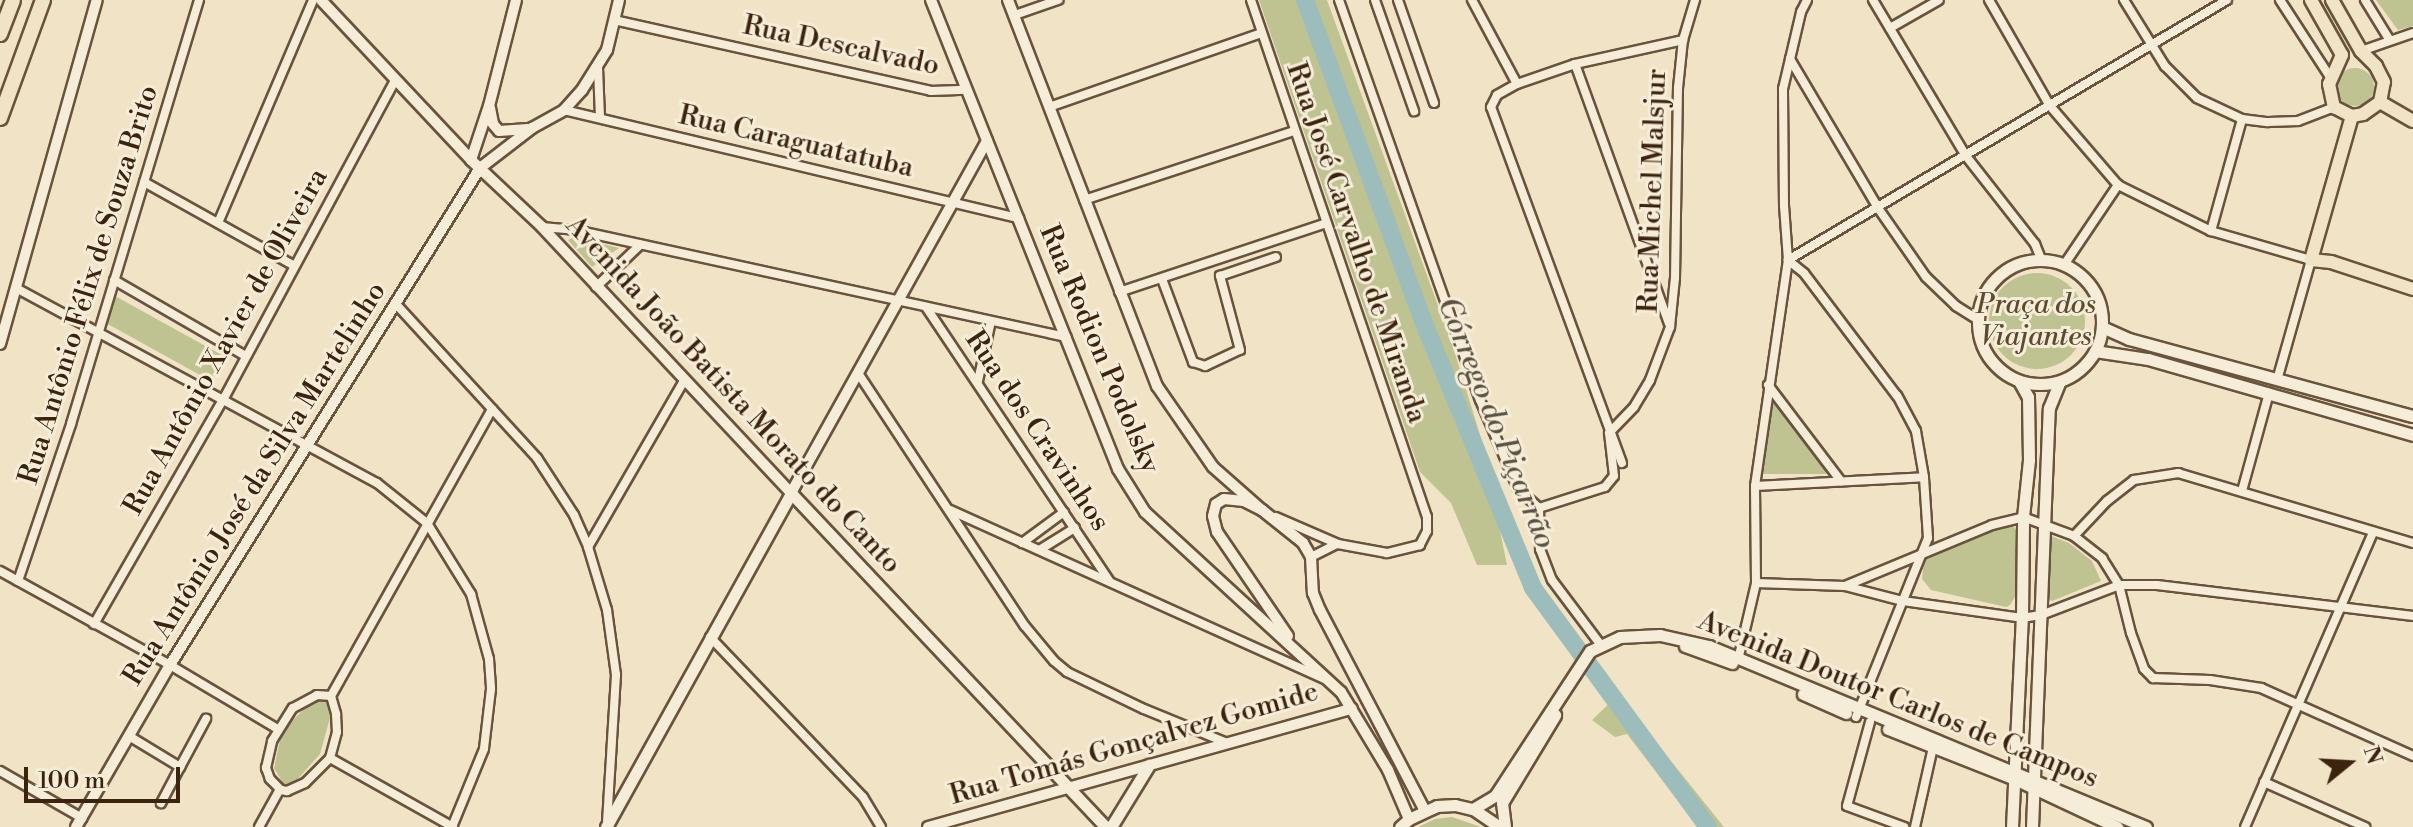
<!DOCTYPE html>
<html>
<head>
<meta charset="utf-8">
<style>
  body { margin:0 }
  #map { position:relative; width:2413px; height:827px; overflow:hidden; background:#f1e3c5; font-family:"Libre Bodoni",serif }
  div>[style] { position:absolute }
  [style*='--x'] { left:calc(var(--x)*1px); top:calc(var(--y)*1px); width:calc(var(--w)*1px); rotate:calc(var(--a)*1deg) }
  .green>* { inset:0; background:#bfc291; transform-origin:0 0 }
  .round { border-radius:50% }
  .river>* { height:18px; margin:-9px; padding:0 9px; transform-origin:9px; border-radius:9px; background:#9dbdbc }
  .roads { filter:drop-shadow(2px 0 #69533c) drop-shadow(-2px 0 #69533c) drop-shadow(0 2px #69533c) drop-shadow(0 -2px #69533c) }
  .minor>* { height:8px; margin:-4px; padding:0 4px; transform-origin:4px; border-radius:4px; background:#f6edd9 }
  .tertiary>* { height:10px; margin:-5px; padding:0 5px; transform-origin:5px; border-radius:5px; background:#f6edd9 }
  .secondary>* { height:11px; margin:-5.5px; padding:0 5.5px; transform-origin:5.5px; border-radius:5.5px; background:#f6edd9 }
  .secondary>.ring { margin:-5.5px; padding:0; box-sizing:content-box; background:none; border:11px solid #f6edd9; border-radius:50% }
  .primary>* { height:12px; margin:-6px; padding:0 6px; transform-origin:6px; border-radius:6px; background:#f1e3c5 }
  .trunk>* { height:14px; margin:-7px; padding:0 7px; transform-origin:7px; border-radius:7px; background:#f1e3c5 }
  .motorway>* { height:14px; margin:-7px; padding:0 7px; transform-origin:7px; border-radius:7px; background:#f1e3c5 }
  span { translate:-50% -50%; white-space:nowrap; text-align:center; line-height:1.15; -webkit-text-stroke:6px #f6edd9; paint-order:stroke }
  .street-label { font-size:28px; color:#3c230e }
  .park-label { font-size:28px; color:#5d4b2f; font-style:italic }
  .water-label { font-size:30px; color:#595142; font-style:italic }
  .north { position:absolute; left:2309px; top:723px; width:80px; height:80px; -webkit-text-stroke:6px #f6edd9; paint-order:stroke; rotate:72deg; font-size:22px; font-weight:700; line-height:32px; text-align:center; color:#3c230e }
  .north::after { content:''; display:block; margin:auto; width:28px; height:36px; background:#3c230e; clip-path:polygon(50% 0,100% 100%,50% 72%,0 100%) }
  .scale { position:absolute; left:24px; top:767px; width:156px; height:36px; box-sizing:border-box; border:4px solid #3c230e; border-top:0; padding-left:10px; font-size:24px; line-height:28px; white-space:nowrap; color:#3c230e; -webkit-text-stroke:6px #f6edd9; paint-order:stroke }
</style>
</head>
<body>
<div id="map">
  <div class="green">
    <div style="clip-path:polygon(1259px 0,1327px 0,1453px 347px,1481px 438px,1507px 565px,1477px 565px,1451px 503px,1420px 472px)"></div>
    <div style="clip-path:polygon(2376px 0,2413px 0,2413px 26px,2398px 30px)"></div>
    <div class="round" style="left:2336px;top:68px;width:38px;height:38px"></div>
    <div style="clip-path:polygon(575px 237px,619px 248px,592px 267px,568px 240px)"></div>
    <div class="round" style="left:1989px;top:273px;width:96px;height:96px"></div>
    <div style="left:115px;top:296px;width:125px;height:28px;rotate:29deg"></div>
    <div style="clip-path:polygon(1772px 401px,1776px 401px,1826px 465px,1826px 474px,1760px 474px)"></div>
    <div style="clip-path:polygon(2011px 524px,2018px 532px,2016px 595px,2010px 605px,2006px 607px,1931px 590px,1922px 579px,1924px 561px,1932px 554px)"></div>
    <div style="clip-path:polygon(2046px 534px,2069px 543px,2092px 561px,2101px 581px,2052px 601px,2045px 597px)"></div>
    <div style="clip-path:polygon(1618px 695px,1724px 827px,1698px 827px,1627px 734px,1615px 737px,1592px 720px)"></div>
    <div style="clip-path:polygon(322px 700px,329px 704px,330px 718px,320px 754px,296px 781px,284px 785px,274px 768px,282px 731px,308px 705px)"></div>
    <div style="clip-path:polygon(1452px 817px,1481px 827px,1418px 827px,1435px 819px)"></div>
  </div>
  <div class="river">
    <div style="--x:1305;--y:0;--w:337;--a:69.8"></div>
    <div style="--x:1421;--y:316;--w:294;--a:67.6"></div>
    <div style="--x:1533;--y:588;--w:296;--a:53.8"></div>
  </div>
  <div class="roads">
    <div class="minor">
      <div style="--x:1251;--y:0;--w:546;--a:71.2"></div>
      <div style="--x:1427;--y:517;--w:14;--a:90"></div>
      <div style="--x:1427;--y:531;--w:16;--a:117"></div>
      <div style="--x:1420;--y:545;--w:34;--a:166"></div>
      <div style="--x:1387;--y:553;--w:50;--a:-169.6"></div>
      <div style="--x:1338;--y:544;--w:68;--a:-156.5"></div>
      <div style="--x:1339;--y:0;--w:424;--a:70.6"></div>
      <div style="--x:1480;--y:400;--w:97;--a:66.9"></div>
      <div style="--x:1518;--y:489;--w:28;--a:42"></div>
      <div style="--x:1375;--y:0;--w:118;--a:70.6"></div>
      <div style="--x:1398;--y:0;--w:109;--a:70.7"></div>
      <div style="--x:1472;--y:0;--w:95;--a:61.8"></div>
      <div style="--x:1873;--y:0;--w:182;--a:59.2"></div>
      <div style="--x:1966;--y:156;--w:112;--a:51.9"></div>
      <div style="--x:2035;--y:244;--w:16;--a:68"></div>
      <div style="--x:1989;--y:0;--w:122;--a:60.1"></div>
      <div style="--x:2050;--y:106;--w:104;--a:49.3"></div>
      <div style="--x:2118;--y:185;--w:104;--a:26.3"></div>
      <div style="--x:2211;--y:231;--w:104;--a:16.2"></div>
      <div style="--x:2311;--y:260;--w:122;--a:105.8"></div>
      <div style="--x:2124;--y:0;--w:78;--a:58.2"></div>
      <div style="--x:2165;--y:66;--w:45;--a:45"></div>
      <div style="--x:2197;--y:98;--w:50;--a:25"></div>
      <div style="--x:2242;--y:119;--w:26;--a:7"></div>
      <div style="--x:2268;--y:122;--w:30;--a:-2"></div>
      <div style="--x:2298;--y:121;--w:39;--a:-21"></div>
      <div style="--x:2280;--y:0;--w:95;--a:57"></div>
      <div style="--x:2365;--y:0;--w:46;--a:58.4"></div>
      <div style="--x:1015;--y:15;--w:46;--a:-19.2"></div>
      <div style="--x:614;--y:20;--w:325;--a:12.6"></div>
      <div style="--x:931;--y:91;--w:35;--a:-2"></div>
      <div style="--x:1890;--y:28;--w:56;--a:-29.7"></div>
      <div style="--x:2361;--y:51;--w:55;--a:-19.1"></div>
      <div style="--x:1790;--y:59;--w:173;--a:59.4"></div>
      <div style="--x:1878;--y:208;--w:84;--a:55.2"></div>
      <div style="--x:1926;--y:277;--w:42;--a:44"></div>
      <div style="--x:1956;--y:306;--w:25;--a:32"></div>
      <div style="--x:1575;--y:64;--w:276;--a:70.1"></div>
      <div style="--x:598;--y:68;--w:50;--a:87.7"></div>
      <div style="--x:1049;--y:107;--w:225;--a:-19.2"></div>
      <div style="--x:564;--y:110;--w:468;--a:13.4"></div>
      <div style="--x:144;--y:182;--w:171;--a:29.1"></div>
      <div style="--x:1084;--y:200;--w:221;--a:-18.2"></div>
      <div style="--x:218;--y:223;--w:242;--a:-66.9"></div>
      <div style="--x:542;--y:227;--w:33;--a:5"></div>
      <div style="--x:575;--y:230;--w:503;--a:12.29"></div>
      <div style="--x:2211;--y:231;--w:116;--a:-74.5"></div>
      <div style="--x:2064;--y:265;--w:97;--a:-56"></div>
      <div style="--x:1162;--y:279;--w:89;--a:69.5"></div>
      <div style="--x:1193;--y:362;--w:13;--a:18"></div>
      <div style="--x:1205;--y:366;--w:38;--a:-25"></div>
      <div style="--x:1240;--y:350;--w:77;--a:-105.1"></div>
      <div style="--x:1220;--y:276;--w:59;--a:-18.7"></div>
      <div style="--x:114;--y:280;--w:150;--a:30"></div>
      <div style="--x:596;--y:287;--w:61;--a:-43.7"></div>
      <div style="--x:16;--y:288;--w:410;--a:28.4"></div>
      <div style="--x:377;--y:483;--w:64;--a:38.7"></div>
      <div style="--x:427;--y:523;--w:84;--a:58.2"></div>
      <div style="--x:471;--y:594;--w:67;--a:74.5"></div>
      <div style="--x:489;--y:659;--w:30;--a:86"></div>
      <div style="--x:491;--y:689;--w:60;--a:96.7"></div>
      <div style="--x:484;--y:749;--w:84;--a:112.3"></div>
      <div style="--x:1119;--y:292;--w:218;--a:-18.4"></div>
      <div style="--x:395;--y:303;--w:210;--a:47.5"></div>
      <div style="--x:537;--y:458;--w:68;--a:57"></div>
      <div style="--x:574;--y:515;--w:35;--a:66"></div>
      <div style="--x:588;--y:547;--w:66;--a:73.2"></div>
      <div style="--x:607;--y:610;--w:66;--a:82.1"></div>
      <div style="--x:616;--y:675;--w:146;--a:93.5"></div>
      <div style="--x:926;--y:307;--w:329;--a:56.2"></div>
      <div style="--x:858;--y:373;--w:303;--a:56.6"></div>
      <div style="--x:1025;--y:626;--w:45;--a:50.4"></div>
      <div style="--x:1054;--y:661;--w:17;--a:40"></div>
      <div style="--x:1067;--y:672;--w:85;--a:25.7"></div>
      <div style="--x:1144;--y:709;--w:87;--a:22.2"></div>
      <div style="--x:978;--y:381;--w:61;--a:-77.8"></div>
      <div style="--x:1768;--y:385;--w:121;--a:52.8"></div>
      <div style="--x:1622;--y:463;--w:379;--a:-110.2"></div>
      <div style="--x:1491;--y:107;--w:13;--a:-63"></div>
      <div style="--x:1497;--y:95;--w:23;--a:-29"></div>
      <div style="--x:1517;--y:84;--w:61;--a:-19"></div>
      <div style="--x:1575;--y:64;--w:111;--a:-12.5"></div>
      <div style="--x:1755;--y:486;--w:169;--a:-3"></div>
      <div style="--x:2242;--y:491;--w:102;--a:-74.6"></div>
      <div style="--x:1539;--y:508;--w:69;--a:-17.7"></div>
      <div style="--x:1605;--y:487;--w:14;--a:-51"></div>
      <div style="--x:1614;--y:476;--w:43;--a:-96.6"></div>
      <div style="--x:1609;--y:433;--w:36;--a:-46"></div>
      <div style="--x:1634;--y:407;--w:31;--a:-59"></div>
      <div style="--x:1650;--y:380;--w:57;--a:-69.3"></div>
      <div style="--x:1670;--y:327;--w:49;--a:-84.2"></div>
      <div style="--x:1675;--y:278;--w:190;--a:-89.1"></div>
      <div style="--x:1678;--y:88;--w:48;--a:-84.1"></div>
      <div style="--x:1683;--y:40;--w:42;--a:-73.3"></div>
      <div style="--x:1539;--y:508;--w:41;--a:88.6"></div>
      <div style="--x:1540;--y:549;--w:33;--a:69"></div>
      <div style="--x:1552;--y:580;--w:80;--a:53.1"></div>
      <div style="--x:950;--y:510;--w:410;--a:24.3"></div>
      <div style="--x:2074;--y:536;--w:48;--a:-46.7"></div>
      <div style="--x:2107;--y:501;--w:34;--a:-38"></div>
      <div style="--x:2134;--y:480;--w:45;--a:-9"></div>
      <div style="--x:2178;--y:473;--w:245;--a:16.6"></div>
      <div style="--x:1022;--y:543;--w:52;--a:-36.4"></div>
      <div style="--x:588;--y:547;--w:192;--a:-60"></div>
      <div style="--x:1041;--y:549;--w:40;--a:-32"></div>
      <div style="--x:1311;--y:557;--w:29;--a:-27"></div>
      <div style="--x:0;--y:571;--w:194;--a:28.9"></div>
      <div style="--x:170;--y:665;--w:126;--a:30.7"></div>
      <div style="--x:18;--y:581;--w:166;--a:-71.3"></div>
      <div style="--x:71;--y:424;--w:443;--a:-73.2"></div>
      <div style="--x:1756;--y:583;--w:89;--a:1.9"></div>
      <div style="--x:1845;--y:586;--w:60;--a:14.5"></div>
      <div style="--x:1903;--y:601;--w:120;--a:8.1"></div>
      <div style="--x:2022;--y:618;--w:19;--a:-9"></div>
      <div style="--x:2041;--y:615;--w:84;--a:-21"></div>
      <div style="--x:2119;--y:585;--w:38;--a:0"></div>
      <div style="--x:2157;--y:585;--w:258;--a:6.9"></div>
      <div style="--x:1845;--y:586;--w:159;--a:-22.5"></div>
      <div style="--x:1992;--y:525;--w:32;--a:-14"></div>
      <div style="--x:2023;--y:517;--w:54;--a:20.4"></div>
      <div style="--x:2074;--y:536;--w:36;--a:38"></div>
      <div style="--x:2102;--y:558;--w:32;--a:58"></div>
      <div style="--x:2119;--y:585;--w:49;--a:76"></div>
      <div style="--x:2131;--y:633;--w:38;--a:70"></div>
      <div style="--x:2144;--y:669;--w:13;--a:45"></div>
      <div style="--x:2153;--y:678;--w:57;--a:2"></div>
      <div style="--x:2210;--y:680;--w:52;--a:8.9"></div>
      <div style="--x:2261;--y:688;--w:167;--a:24.1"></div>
      <div style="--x:94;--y:624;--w:261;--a:-60.1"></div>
      <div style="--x:224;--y:398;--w:360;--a:-61.7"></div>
      <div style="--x:710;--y:637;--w:221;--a:46.3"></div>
      <div style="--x:863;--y:797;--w:35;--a:59"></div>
      <div style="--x:1738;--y:660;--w:79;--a:-76.8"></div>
      <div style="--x:1756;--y:583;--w:97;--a:-90.6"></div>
      <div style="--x:1755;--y:486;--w:228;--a:-81.7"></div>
      <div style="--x:1788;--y:260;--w:54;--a:-94.2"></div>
      <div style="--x:1784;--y:206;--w:117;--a:-90.5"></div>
      <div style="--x:1783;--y:89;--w:79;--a:-76.8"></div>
      <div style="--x:1801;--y:12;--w:13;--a:-63"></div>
      <div style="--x:317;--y:695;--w:14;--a:4"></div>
      <div style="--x:331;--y:696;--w:19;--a:74"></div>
      <div style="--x:336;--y:714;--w:18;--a:87"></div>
      <div style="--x:337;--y:732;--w:27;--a:105"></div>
      <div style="--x:330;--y:758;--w:35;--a:135"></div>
      <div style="--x:305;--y:783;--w:20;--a:156"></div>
      <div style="--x:287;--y:791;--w:6;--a:-171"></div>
      <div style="--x:281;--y:790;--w:16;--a:-135"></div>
      <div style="--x:270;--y:779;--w:12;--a:-110"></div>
      <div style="--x:266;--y:768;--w:28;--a:-77"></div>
      <div style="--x:272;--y:741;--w:39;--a:-58"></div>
      <div style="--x:293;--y:708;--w:27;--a:-28"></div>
      <div style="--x:331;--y:696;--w:329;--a:-60.7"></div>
      <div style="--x:1856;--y:717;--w:193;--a:-68.1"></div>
      <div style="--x:1928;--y:538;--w:61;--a:-93.8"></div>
      <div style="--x:1924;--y:477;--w:47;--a:-99.9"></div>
      <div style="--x:1916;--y:431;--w:40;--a:-118"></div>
      <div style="--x:1897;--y:396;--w:154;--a:-127.1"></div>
      <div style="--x:1804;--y:273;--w:21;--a:-141"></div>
      <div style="--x:1788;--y:260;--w:510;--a:-30.64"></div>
      <div style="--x:1870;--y:722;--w:87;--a:105.3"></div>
      <div style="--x:1847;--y:806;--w:61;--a:20.2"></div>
      <div style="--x:129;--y:736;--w:60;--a:31.3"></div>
      <div style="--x:180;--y:767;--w:41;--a:117.8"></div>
      <div style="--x:330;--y:758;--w:141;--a:29.3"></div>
      <div style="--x:180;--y:767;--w:55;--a:-61.6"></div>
      <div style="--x:0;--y:771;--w:95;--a:29.8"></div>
      <div style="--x:2264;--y:782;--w:111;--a:24"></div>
      <div style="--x:259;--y:827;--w:43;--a:-61.1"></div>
      <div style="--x:1915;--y:827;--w:82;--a:-77.3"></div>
      <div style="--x:2245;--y:827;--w:322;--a:-66.5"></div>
    </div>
    <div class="tertiary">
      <div style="--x:321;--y:0;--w:219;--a:46.8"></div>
      <div style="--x:471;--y:160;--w:98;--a:43.3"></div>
      <div style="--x:542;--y:227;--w:364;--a:46.9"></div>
      <div style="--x:791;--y:493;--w:403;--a:-60.9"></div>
      <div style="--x:931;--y:0;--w:505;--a:68.26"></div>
      <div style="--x:1118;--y:469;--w:51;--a:57.9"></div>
      <div style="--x:1145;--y:512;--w:266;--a:42.6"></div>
      <div style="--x:1341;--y:692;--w:91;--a:58.9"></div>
      <div style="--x:1388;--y:770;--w:53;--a:66.8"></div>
      <div style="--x:1008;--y:0;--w:414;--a:68.9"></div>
      <div style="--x:1157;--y:386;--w:98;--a:55.3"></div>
      <div style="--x:1213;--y:467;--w:65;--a:41.3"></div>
      <div style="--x:490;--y:108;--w:16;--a:79"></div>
      <div style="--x:493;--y:124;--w:9;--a:49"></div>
      <div style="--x:499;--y:131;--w:29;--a:-4"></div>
      <div style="--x:471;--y:160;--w:57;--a:-71.6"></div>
      <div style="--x:489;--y:106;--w:109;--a:-75.7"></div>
      <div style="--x:0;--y:344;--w:357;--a:-74.3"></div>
      <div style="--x:1288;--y:636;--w:126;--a:-124.3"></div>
      <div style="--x:1217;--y:532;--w:16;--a:-104"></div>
      <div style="--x:1213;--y:516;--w:12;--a:-76"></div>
      <div style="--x:1216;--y:504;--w:9;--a:-32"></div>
      <div style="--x:1224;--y:499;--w:20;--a:6"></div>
      <div style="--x:1244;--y:501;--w:20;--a:27"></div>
      <div style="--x:1262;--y:510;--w:53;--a:38.8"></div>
      <div style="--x:1303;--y:543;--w:16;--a:60"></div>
      <div style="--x:1311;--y:557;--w:36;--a:87"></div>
      <div style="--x:1313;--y:593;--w:18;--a:68"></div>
      <div style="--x:1320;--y:610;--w:227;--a:62.4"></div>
      <div style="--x:76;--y:827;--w:187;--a:-59.9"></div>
      <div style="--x:170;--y:665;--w:586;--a:-58.05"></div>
      <div style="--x:480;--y:168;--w:66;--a:-37.6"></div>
      <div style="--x:532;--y:128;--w:37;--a:-29"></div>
      <div style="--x:564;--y:110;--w:27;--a:-48"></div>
      <div style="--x:582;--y:90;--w:47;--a:-58"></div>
      <div style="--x:607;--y:50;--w:51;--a:-76.5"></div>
      <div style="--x:928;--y:827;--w:440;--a:-15.6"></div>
    </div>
    <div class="secondary">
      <div class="ring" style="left:1978px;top:260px;width:113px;height:113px"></div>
      <div style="--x:2102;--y:327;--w:30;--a:24"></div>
      <div style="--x:2129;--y:339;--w:294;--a:15.2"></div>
      <div style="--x:2095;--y:351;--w:54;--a:8.6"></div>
      <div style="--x:2148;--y:359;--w:276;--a:16"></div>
      <div style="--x:1685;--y:646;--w:50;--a:19.9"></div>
      <div style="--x:1803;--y:694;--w:47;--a:23.8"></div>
      <div style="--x:1888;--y:729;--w:136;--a:21.5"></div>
      <div style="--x:2015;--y:779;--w:113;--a:25.2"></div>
      <div style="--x:1473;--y:809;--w:26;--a:-31"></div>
      <div style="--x:1495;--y:796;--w:173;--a:-56.8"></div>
      <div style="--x:1590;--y:651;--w:33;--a:-25"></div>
      <div style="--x:1620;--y:637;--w:40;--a:-2.9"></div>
      <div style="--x:1660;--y:635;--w:50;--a:12.7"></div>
      <div style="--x:1709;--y:646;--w:473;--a:22.5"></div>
      <div style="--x:606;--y:827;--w:382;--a:-61"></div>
      <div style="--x:791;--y:493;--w:459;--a:46.7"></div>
      <div style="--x:1111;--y:827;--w:73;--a:-58.5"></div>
      <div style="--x:1400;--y:827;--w:12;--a:-42"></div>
      <div style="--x:1409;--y:819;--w:31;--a:-25"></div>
      <div style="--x:1437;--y:806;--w:18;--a:-3"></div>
      <div style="--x:1455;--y:805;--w:18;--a:13"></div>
      <div style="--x:1473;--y:809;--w:32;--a:34"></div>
      <div style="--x:1505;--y:827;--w:24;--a:-97"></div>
      <div style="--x:1502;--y:803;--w:103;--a:-58.9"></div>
      <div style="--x:2012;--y:827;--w:209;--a:-87.3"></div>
      <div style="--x:2022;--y:618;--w:101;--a:-89.4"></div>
      <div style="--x:2023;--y:517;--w:57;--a:-84"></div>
      <div style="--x:2029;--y:460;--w:63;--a:-90.9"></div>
      <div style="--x:2028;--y:397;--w:18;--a:-119"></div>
      <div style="--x:2032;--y:827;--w:419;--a:-87.7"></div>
      <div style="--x:2049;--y:408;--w:27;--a:-68"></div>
    </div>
    <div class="primary">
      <div style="--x:2311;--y:0;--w:63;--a:60.6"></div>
      <div style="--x:2342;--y:55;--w:32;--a:114"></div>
      <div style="--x:2329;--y:84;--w:24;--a:78"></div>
      <div style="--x:2334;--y:107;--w:20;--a:27"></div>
      <div style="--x:2352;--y:116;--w:11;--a:-10"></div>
      <div style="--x:2363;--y:114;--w:21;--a:-35"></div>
      <div style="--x:2380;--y:102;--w:20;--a:-79"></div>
      <div style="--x:2384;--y:82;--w:18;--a:-117"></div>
      <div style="--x:2376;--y:66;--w:21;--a:-135"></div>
      <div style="--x:2361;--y:51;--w:59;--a:-119.6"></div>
      <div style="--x:2380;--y:102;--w:38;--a:30"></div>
      <div style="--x:2352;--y:116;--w:150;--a:105.9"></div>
      <div style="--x:2311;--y:260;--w:20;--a:6"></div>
      <div style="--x:2331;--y:262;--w:86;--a:18.2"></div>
    </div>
    <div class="trunk">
      <div style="--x:0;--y:118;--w:126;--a:-70"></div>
    </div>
    <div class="motorway">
      <div style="--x:0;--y:34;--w:36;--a:-69"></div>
    </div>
  </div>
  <div class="street-label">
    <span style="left:841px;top:46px;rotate:12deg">Rua Descalvado</span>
    <span style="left:796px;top:142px;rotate:13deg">Rua Caraguatatuba</span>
    <span style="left:1653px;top:191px;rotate:-88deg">Rua Michel Malsjur</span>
    <span style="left:1356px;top:243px;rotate:71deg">Rua José Carvalho de Miranda</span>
    <span style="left:89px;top:285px;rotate:-73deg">Rua Antônio Félix de Souza Brito</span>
    <span style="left:226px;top:342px;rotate:-61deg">Rua Antônio Xavier de Oliveira</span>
    <span style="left:1099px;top:349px;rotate:67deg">Rua Rodion Podolsky</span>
    <span style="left:733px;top:395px;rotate:47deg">Avenida João Batista Morato do Canto</span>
    <span style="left:1037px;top:431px;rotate:56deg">Rua dos Cravinhos</span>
    <span style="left:255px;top:484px;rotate:-58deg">Rua Antônio José da Silva Martelinho</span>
    <span style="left:1898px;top:700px;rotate:22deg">Avenida Doutor Carlos de Campos</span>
    <span style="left:1134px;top:744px;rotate:-16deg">Rua Tomás Gonçalvez Gomide</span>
  </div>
  <div class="park-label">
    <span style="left:2036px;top:321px">Praça dos<br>Viajantes</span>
  </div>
  <div class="water-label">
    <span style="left:1496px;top:423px;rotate:68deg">Córrego do Piçarrão</span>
  </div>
  <div class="north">N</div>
  <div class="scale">100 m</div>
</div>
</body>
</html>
